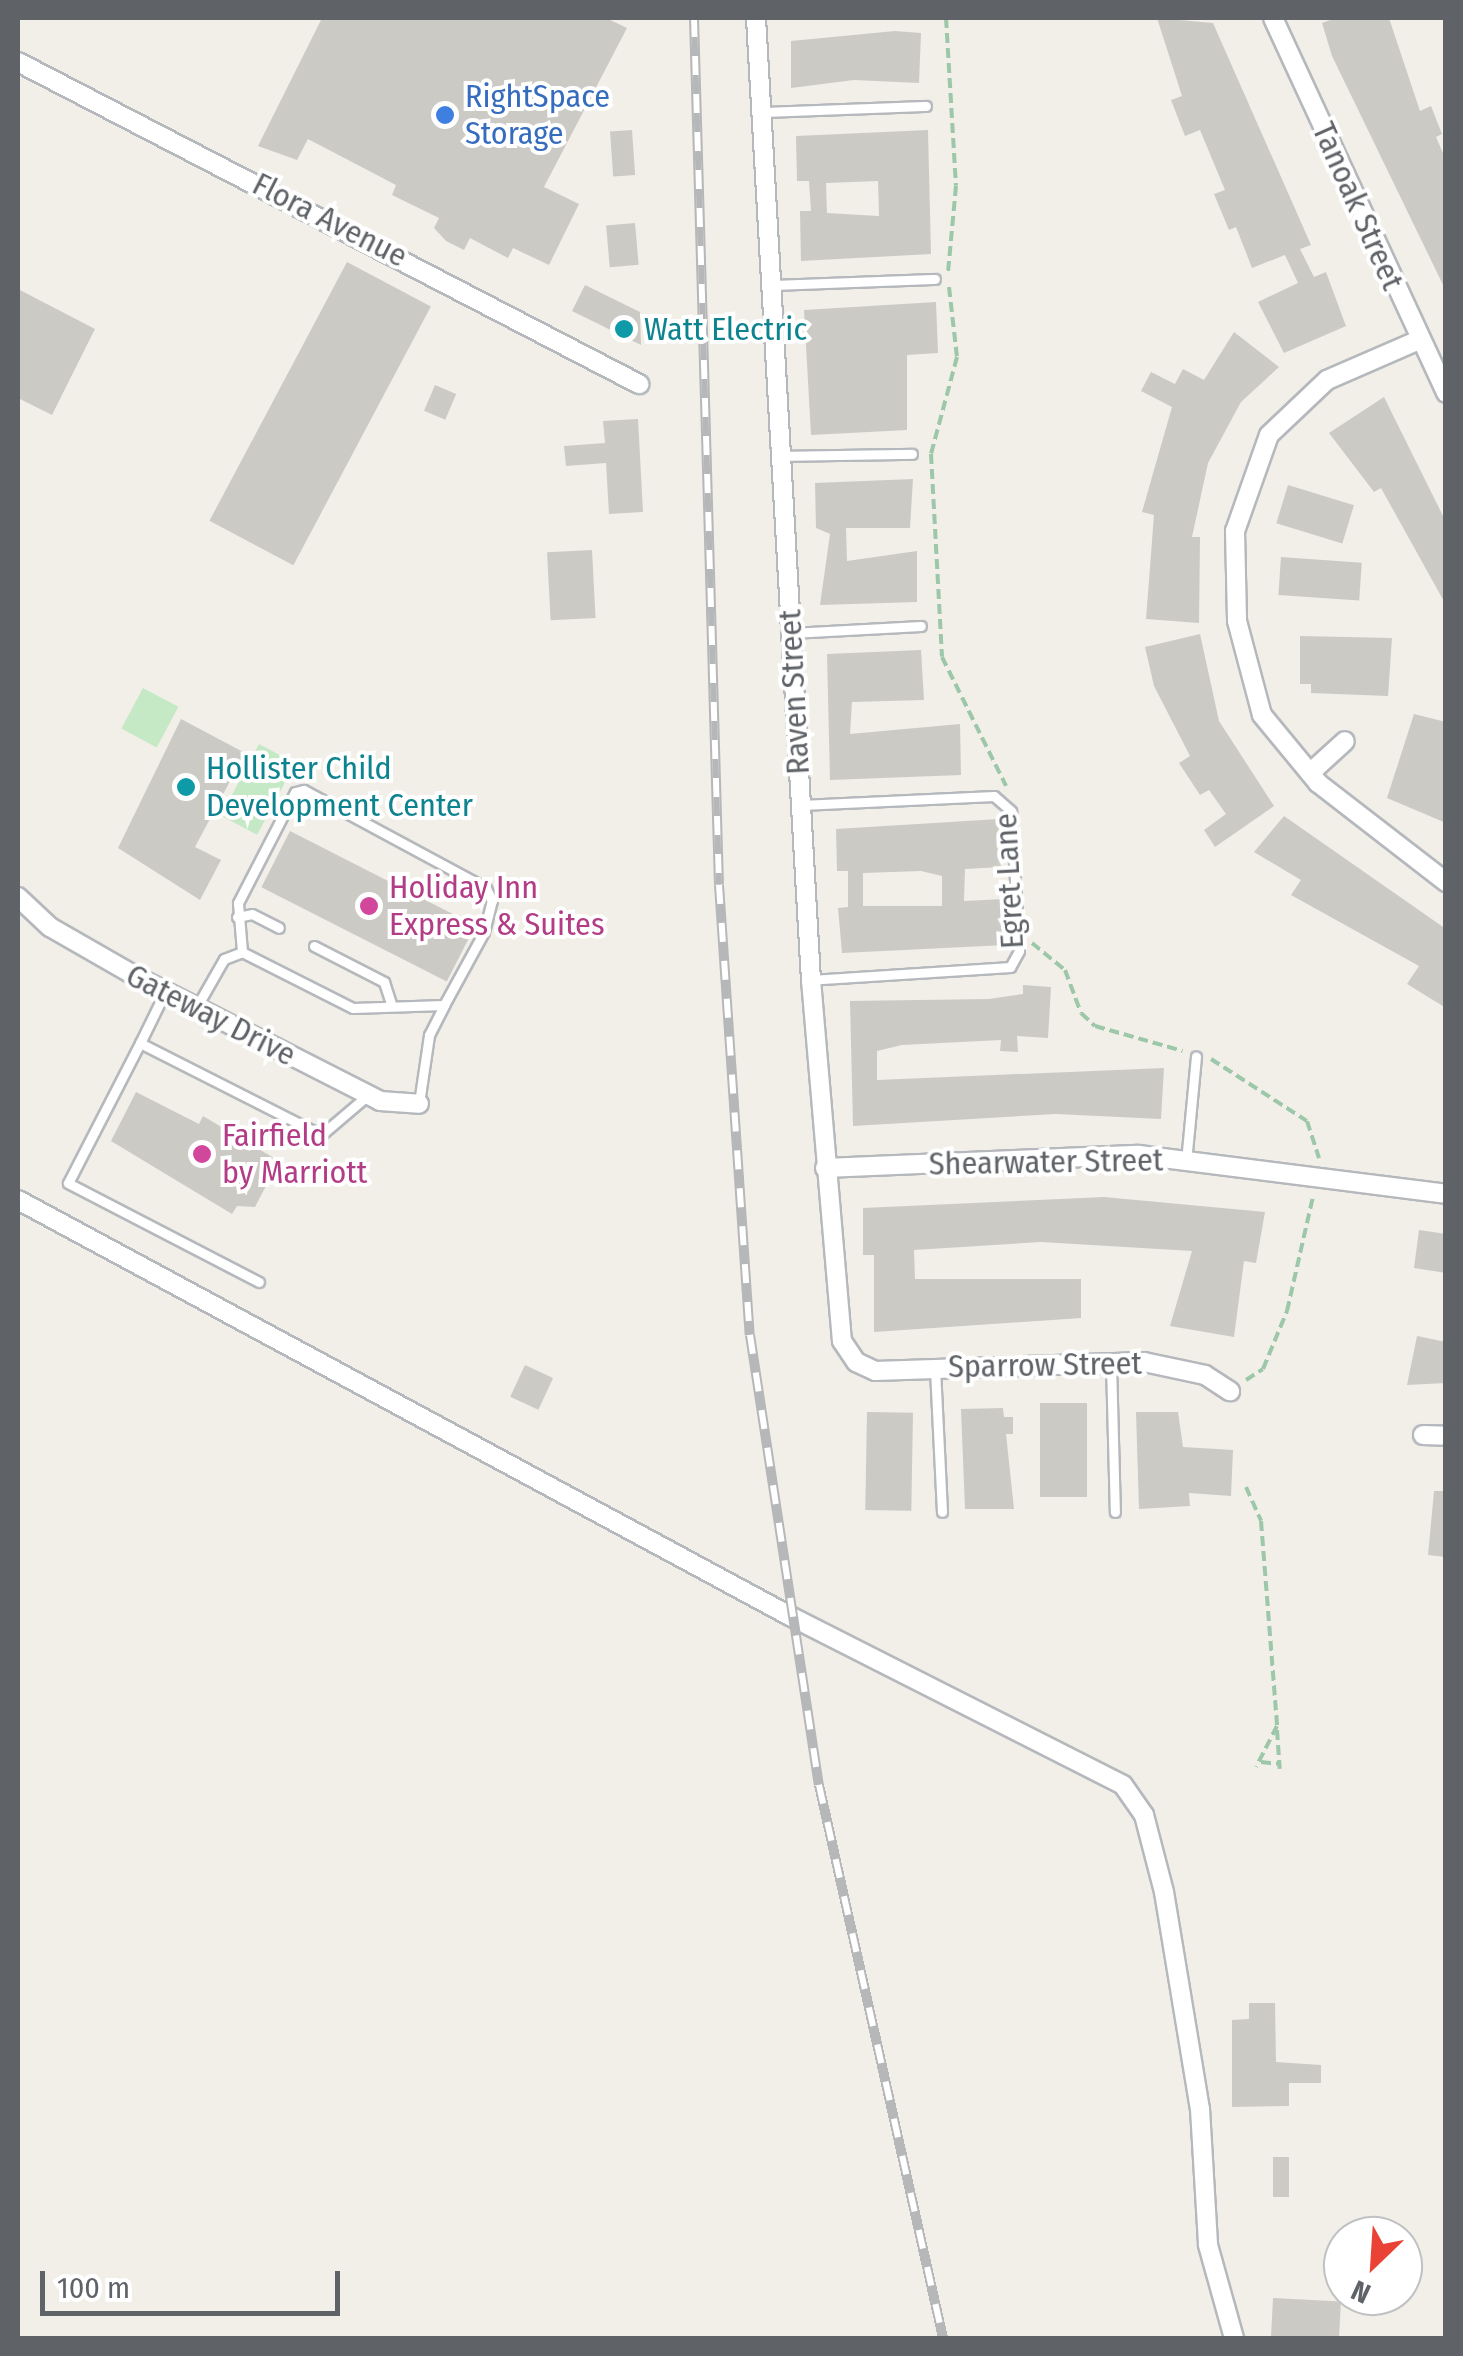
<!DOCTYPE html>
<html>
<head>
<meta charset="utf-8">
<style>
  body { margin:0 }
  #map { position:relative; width:1463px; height:2356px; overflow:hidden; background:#f1efe8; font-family:"Fira Sans Condensed",sans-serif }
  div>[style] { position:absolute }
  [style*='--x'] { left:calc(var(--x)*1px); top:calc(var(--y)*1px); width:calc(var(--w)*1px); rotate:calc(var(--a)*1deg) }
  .green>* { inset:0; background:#c5e8c5; transform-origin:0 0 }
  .building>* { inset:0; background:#cccac5; transform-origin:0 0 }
  .path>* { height:4px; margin-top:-2px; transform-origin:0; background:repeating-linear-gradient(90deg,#9cc7a9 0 10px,transparent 0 15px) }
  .roads { filter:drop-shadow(2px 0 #b5b8bc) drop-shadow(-2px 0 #b5b8bc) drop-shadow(0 2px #b5b8bc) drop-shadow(0 -2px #b5b8bc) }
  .service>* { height:9px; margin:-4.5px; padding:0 4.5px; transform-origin:4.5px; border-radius:4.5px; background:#fff }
  .minor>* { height:18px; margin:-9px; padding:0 9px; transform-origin:9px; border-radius:9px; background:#fff }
  .rail>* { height:10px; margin-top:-5px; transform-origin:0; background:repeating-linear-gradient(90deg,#fff 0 19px,#b6b7b8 0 38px); box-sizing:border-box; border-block:2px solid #b6b7b8 }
  .dots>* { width:28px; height:28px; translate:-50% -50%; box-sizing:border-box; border:5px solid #fff; border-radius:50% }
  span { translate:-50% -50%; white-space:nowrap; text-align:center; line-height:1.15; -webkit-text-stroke:8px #fff; paint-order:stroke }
  .shop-label { font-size:32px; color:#366cbe }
  .left { translate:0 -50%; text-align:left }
  .street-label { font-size:32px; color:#5f6368 }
  .culture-label { font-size:32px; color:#0d838f }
  .hotel-label { font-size:32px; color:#b23c85 }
  .frame { position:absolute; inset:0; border:20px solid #5f6368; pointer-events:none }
  .north { position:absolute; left:1323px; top:2216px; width:100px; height:100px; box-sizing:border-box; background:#fff; border:2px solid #bfc1c3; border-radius:50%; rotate:205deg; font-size:28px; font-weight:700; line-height:40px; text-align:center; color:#5f6368 }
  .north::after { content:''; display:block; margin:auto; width:35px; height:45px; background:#ea4335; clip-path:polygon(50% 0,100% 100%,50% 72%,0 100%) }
  .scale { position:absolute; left:40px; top:2271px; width:300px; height:45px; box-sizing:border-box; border:5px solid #5f6368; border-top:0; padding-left:12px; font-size:30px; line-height:35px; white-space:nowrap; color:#5f6368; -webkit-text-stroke:8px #fff; paint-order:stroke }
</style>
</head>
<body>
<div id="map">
  <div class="green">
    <div style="left:143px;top:688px;width:40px;height:46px;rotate:28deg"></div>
    <div style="left:259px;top:744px;width:41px;height:81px;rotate:28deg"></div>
  </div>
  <div class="building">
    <div style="clip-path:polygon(322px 18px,606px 18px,627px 28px,544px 187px,579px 204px,549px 265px,513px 248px,508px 258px,470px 238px,464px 250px,446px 241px,434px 228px,439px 218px,392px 195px,396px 185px,308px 139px,297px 160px,258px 146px)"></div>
    <div style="clip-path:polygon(1157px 18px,1213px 23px,1311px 245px,1300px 249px,1314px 277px,1326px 272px,1346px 326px,1284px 353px,1258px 302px,1298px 283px,1285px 255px,1252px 268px,1236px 227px,1229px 230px,1214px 194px,1225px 190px,1200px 130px,1185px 136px,1171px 100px,1182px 96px)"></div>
    <div style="clip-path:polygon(1336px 18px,1389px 18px,1420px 111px,1431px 106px,1442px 134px,1436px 137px,1446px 160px,1446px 291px,1332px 56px,1322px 23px)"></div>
    <div style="clip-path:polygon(895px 31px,921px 33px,919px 83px,854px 80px,791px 88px,791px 41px)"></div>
    <div style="left:632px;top:130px;width:45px;height:22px;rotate:86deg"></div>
    <div style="clip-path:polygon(evenodd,928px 130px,931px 254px,801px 261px,800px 211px,811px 211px,809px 181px,797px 181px,796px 136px,928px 130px,878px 181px,879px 216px,827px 213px,826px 183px,878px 181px)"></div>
    <div style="left:635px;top:223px;width:42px;height:29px;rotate:85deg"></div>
    <div style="left:347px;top:262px;width:95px;height:293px;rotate:28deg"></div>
    <div style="clip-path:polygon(585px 285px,640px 312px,641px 345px,572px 311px)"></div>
    <div style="clip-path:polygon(18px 289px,95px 329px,52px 415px,18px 398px)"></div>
    <div style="clip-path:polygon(936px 302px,938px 353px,907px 355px,907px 430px,811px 435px,804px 310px)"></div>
    <div style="clip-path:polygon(1234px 332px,1279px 367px,1241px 402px,1208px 463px,1192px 537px,1200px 537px,1199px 623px,1146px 619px,1154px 515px,1142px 512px,1172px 407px,1141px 391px,1151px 372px,1175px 384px,1183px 369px,1204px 380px)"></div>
    <div style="left:435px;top:385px;width:23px;height:28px;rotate:23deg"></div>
    <div style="clip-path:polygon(1384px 397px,1446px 522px,1446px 605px,1381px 488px,1374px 492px,1329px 433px)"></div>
    <div style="clip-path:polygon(638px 419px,643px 512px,609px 514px,606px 463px,566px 466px,564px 446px,605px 443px,603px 421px)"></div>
    <div style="clip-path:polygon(913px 479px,910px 528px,846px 528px,847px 561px,917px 551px,917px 602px,820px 605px,830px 534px,816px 528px,815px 483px)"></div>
    <div style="left:1288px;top:485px;width:69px;height:40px;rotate:17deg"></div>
    <div style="left:592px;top:550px;width:68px;height:45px;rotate:87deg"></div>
    <div style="left:1281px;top:557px;width:81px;height:38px;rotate:4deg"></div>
    <div style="clip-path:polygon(1200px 634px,1219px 721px,1274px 806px,1215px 847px,1204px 830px,1226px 814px,1209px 790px,1200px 795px,1179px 763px,1190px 756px,1154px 686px,1145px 647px)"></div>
    <div style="clip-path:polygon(1300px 636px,1392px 638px,1388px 696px,1311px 693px,1311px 684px,1300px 684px)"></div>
    <div style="clip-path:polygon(921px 650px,924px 700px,852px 702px,850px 734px,960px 724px,961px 775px,830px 780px,827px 654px)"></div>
    <div style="clip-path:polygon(1414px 714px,1446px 722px,1446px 823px,1387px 798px)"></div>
    <div style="clip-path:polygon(181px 719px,245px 753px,195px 847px,221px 860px,200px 900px,118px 848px)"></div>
    <div style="clip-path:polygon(1284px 816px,1446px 929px,1446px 1008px,1407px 984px,1419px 966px,1291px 895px,1301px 880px,1254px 852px)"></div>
    <div style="clip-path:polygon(evenodd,999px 819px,1001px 867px,965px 869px,964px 901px,1004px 899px,1006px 945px,842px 953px,838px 908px,848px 907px,848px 871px,837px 871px,836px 829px,999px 819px,921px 871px,942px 876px,942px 906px,863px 906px,863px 873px,921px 871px)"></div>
    <div style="left:290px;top:831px;width:208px;height:63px;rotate:27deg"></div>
    <div style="clip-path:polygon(1023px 985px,1051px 987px,1048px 1038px,1017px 1036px,1018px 1052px,1000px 1051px,1001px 1040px,902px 1045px,877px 1051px,877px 1080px,1164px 1068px,1161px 1119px,1056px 1114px,853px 1126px,850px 1001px,989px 999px,1023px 994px)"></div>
    <div style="clip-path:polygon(136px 1092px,199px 1124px,203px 1116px,279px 1161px,255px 1207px,237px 1206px,232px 1214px,111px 1141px)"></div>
    <div style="clip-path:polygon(1104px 1197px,1265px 1212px,1256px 1263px,1244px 1261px,1234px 1337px,1170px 1326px,1192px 1251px,1041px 1242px,914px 1250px,915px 1279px,1081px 1279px,1081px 1318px,874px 1332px,874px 1255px,863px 1255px,863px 1208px)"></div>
    <div style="clip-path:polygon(1419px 1230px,1446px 1234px,1446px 1273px,1414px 1268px)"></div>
    <div style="clip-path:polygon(1417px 1336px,1446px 1342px,1446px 1383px,1407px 1385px)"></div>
    <div style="left:525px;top:1365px;width:31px;height:35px;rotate:25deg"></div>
    <div style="left:1040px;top:1403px;width:47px;height:94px"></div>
    <div style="clip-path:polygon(1003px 1408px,1004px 1417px,1013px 1417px,1013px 1434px,1006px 1434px,1014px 1509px,965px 1509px,961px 1409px)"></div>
    <div style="left:867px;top:1412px;width:46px;height:98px;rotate:1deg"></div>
    <div style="clip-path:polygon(1136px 1412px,1178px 1412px,1183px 1447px,1233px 1450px,1231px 1496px,1189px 1493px,1190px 1506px,1139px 1509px)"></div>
    <div style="clip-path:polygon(1434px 1491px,1446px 1491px,1446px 1557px,1428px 1555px)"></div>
    <div style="clip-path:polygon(1249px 2003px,1275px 2003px,1276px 2062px,1321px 2065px,1321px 2083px,1289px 2083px,1289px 2106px,1232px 2107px,1232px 2020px,1249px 2019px)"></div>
    <div style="left:1273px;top:2157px;width:16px;height:40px"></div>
    <div style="left:1273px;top:2298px;width:68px;height:40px;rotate:3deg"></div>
  </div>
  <div class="path">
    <div style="--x:946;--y:18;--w:168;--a:86.6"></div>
    <div style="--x:956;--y:186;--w:87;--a:95.3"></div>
    <div style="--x:949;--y:287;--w:70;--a:83.5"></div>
    <div style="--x:957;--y:357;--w:100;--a:105"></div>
    <div style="--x:931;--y:454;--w:203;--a:86.9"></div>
    <div style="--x:942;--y:657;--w:144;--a:63.6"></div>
    <div style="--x:1032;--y:943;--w:43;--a:39.3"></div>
    <div style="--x:1065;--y:970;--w:46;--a:69.6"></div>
    <div style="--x:1081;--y:1013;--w:19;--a:43"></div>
    <div style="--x:1095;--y:1026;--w:91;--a:15.9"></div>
    <div style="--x:1211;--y:1059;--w:114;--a:32.9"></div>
    <div style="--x:1307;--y:1121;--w:39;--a:72"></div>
    <div style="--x:1246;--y:1380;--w:20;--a:-33"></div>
    <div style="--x:1263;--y:1369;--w:63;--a:-67.5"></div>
    <div style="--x:1287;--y:1311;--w:117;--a:-77.2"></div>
    <div style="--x:1246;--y:1487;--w:37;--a:66"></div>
    <div style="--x:1261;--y:1521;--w:206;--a:85.5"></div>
    <div style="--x:1277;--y:1726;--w:46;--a:117.1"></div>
    <div style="--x:1277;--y:1730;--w:39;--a:86"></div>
    <div style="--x:1261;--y:1762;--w:18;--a:6"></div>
  </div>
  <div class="roads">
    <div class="service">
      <div style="--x:762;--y:112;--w:164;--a:-2.1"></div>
      <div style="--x:771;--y:285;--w:164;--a:-2.1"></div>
      <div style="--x:780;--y:456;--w:132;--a:-0.9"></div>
      <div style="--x:791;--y:633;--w:130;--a:-3.1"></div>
      <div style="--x:801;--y:805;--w:193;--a:-2.7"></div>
      <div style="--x:994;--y:796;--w:23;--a:41"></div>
      <div style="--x:1011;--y:811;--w:140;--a:86.7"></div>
      <div style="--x:1019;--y:951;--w:18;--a:119"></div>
      <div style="--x:1010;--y:967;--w:199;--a:176.3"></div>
      <div style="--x:237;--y:917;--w:15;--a:-11"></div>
      <div style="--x:252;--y:914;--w:30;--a:27"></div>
      <div style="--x:314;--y:946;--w:79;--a:27.2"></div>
      <div style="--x:384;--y:982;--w:22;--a:72"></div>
      <div style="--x:165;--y:992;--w:57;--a:116.1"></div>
      <div style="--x:140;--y:1043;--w:203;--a:26.9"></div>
      <div style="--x:321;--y:1135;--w:62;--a:-40.4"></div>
      <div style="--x:196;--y:1008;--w:56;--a:-60.3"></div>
      <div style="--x:224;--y:959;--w:19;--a:-21"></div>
      <div style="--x:242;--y:952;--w:124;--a:26.8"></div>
      <div style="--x:353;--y:1008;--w:91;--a:-1.9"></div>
      <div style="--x:444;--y:1005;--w:83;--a:-61.3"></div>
      <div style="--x:484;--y:932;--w:32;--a:-76"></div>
      <div style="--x:492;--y:901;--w:14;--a:-115"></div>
      <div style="--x:486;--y:888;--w:207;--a:-151.7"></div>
      <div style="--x:304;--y:790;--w:9;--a:167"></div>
      <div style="--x:295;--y:792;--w:125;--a:117.2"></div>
      <div style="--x:238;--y:903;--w:49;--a:85.3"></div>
      <div style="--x:140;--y:1043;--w:157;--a:117.2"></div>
      <div style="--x:68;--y:1183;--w:215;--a:27.4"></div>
      <div style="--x:419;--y:1103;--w:69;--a:-81.6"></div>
      <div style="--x:429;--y:1035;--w:34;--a:-63"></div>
      <div style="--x:1186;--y:1162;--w:106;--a:-84.6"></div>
      <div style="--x:1111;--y:1363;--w:149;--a:88.5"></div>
      <div style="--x:935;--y:1369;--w:143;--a:87.2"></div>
    </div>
    <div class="minor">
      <div style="--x:756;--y:18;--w:964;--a:86.73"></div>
      <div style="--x:811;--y:980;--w:362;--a:85.1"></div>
      <div style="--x:842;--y:1341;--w:25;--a:56"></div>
      <div style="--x:856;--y:1362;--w:21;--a:25"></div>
      <div style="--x:875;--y:1371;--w:269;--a:-1.9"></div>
      <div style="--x:1144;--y:1362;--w:62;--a:12"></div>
      <div style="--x:1205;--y:1375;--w:30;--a:33"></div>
      <div style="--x:1273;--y:18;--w:413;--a:65.2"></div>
      <div style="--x:18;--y:62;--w:700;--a:27.41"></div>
      <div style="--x:1419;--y:340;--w:100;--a:156.5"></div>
      <div style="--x:1327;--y:380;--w:80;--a:136.5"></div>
      <div style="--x:1269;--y:435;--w:102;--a:109.5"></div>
      <div style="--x:1235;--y:531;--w:90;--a:88.7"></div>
      <div style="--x:1237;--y:621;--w:97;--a:75.1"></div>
      <div style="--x:1262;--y:715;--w:88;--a:50.5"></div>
      <div style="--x:1318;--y:783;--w:162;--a:37.7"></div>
      <div style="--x:1310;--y:773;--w:47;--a:-42.4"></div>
      <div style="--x:18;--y:897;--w:44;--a:43.2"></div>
      <div style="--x:50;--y:927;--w:103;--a:29.8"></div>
      <div style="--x:139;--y:978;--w:271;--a:27"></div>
      <div style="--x:380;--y:1101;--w:39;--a:4"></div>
      <div style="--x:825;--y:1168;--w:314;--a:-2.4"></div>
      <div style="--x:1139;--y:1155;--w:309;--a:7.2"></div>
      <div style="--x:18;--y:1200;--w:877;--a:28.32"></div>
      <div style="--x:790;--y:1616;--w:373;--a:26.9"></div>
      <div style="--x:1123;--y:1785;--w:37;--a:55"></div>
      <div style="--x:1144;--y:1815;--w:80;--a:75.4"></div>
      <div style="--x:1164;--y:1892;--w:220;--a:80.6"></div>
      <div style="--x:1200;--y:2109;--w:136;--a:86.6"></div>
      <div style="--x:1208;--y:2245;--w:97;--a:74.4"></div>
      <div style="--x:1423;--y:1435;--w:23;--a:2"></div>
    </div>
  </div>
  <div class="rail">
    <div style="--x:694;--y:18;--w:867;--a:88.35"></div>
    <div style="--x:719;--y:885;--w:451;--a:86.1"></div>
    <div style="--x:750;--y:1335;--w:455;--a:81.3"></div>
    <div style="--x:819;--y:1785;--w:567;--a:77.36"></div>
  </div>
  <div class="dots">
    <div style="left:445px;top:115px;background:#3f7fe0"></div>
    <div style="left:624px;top:329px;background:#0f9aa8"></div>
    <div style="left:186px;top:787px;background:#0f9aa8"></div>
    <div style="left:369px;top:906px;background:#d1479c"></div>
    <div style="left:202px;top:1154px;background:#d1479c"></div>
  </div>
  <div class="shop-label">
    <span class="left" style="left:465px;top:115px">RightSpace<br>Storage</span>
  </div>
  <div class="street-label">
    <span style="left:1358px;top:206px;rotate:66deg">Tanoak Street</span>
    <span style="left:330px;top:220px;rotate:27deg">Flora Avenue</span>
    <span style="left:794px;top:692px;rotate:-93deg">Raven Street</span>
    <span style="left:1009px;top:881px;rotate:-93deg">Egret Lane</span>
    <span style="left:211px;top:1015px;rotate:27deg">Gateway Drive</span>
    <span style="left:1046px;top:1162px;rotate:-1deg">Shearwater Street</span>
    <span style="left:1045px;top:1365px;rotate:-1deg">Sparrow Street</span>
  </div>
  <div class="culture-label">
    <span class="left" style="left:644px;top:329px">Watt Electric</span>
    <span class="left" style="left:206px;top:787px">Hollister Child<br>Development Center</span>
  </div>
  <div class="hotel-label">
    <span class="left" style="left:389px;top:906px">Holiday Inn<br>Express &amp; Suites</span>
    <span class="left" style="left:222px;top:1154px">Fairfield<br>by Marriott</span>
  </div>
  <div class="frame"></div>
  <div class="north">N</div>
  <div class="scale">100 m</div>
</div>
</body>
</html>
